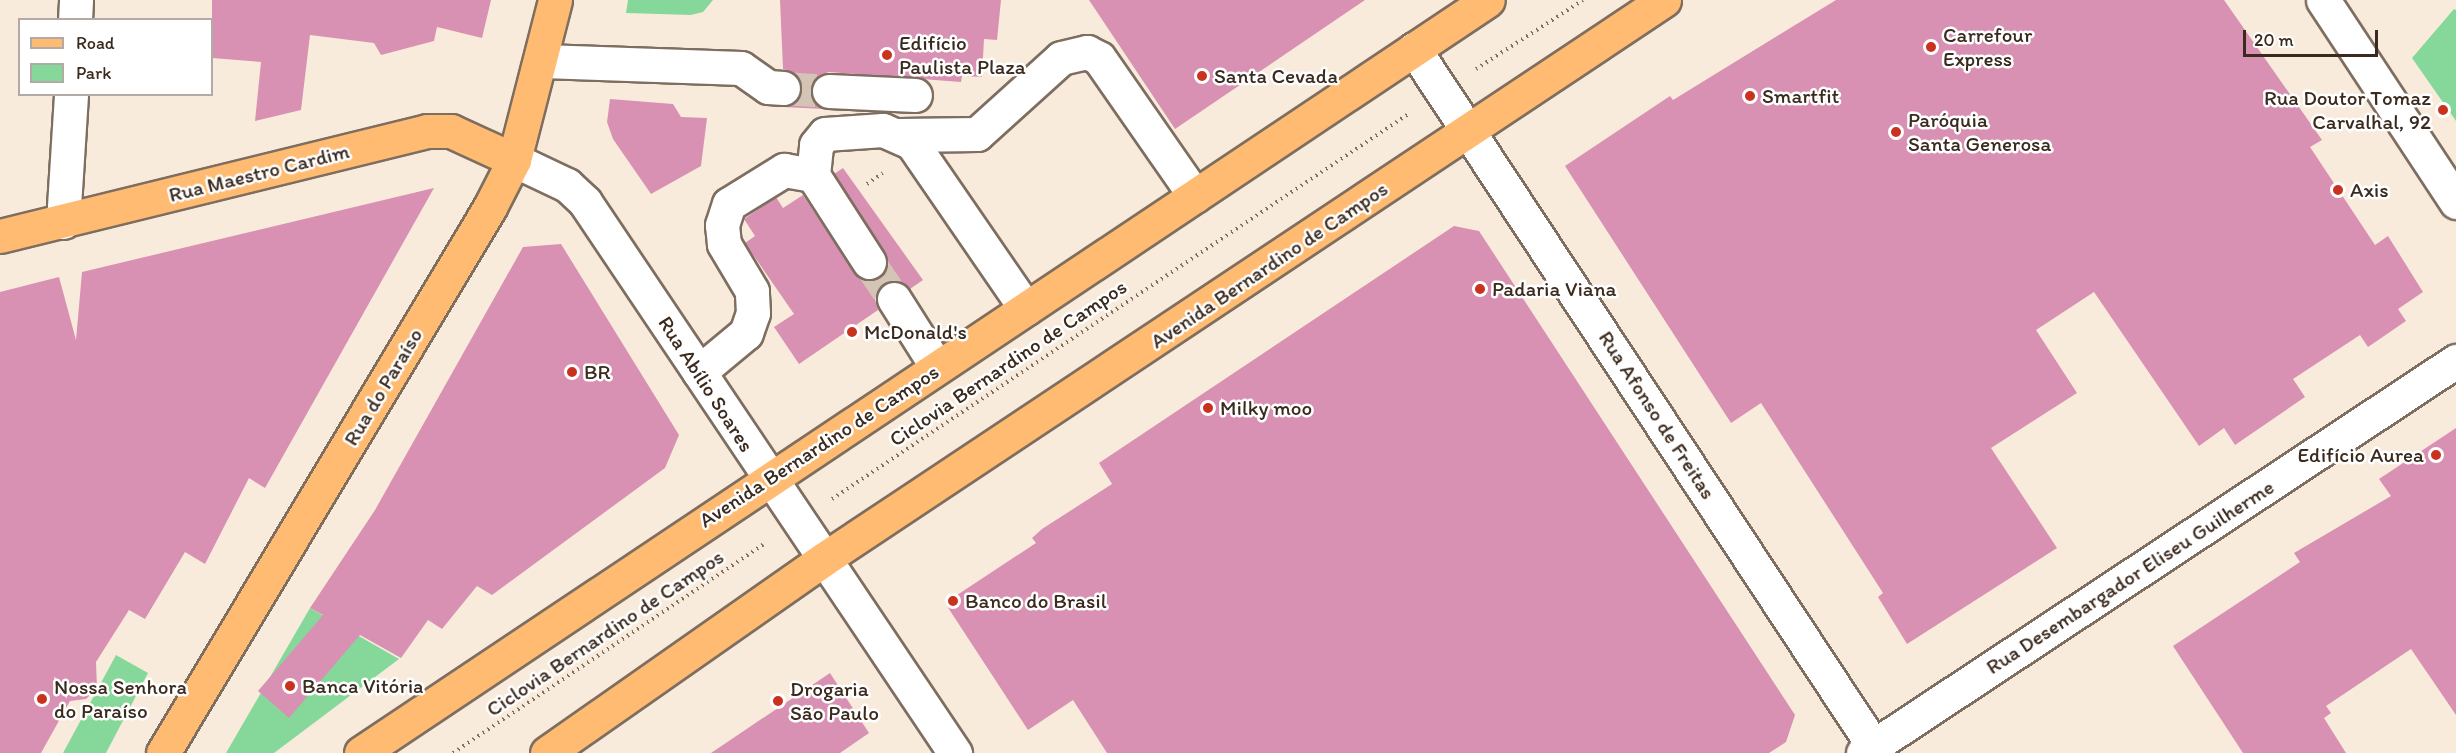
<!DOCTYPE html>
<html>
<head>
<meta charset="utf-8">
<style>
  body { margin:0 }
  #map { position:relative; width:2456px; height:753px; overflow:hidden; background:#f9ebdc; font-family:Itim,sans-serif }
  div>[style] { position:absolute }
  [style*='--x'] { left:calc(var(--x)*1px); top:calc(var(--y)*1px); width:calc(var(--w)*1px); rotate:calc(var(--a)*1deg) }
  .green>* { inset:0; background:#86d89a }
  .building>* { inset:0; background:#d991b3 }
  .minor-tunnel>* { height:33px; margin-top:-16.5px; transform-origin:0; background:repeating-linear-gradient(90deg,#d3c4b6 0 33px,transparent 0 49px) }
  .path>* { height:4px; margin-top:-2px; transform-origin:0; background:repeating-linear-gradient(90deg,#7e6e60 0 1.5px,transparent 0 6px) }
  .roads { filter:drop-shadow(2px 0 #7e6e60) drop-shadow(-2px 0 #7e6e60) drop-shadow(0 2px #7e6e60) drop-shadow(0 -2px #7e6e60) }
  .minor>* { height:33px; margin:-16.5px; padding:0 16.5px; transform-origin:16.5px; border-radius:16.5px; background:#fff }
  .major>* { height:33px; margin:-16.5px; padding:0 16.5px; transform-origin:16.5px; border-radius:16.5px; background:#ffbb71 }
  .dots>* { width:16px; height:16px; translate:-50% -50%; box-sizing:border-box; border:3px solid #fff; border-radius:50% }
  span { translate:-50% -50%; white-space:nowrap; text-align:center; line-height:1.15; -webkit-text-stroke:5px #fff; paint-order:stroke }
  .poi-label { font-size:21px; color:#3b2a1e }
  .left { translate:0 -50%; text-align:left }
  .right { translate:-100% -50%; text-align:right }
  .street-label { font-size:21px; color:#3b2a1e }
  .legend { position:absolute; left:18px; top:18px; width:195px; height:78px; box-sizing:border-box; background:#fff; border:2px solid #b1aaa5; margin:0; padding:8px 10px; list-style:none; font-size:18px; color:#3b2a1e }
  .legend li { display:flex; align-items:center; gap:12px; height:30px }
  .legend b { width:30px; border:2px solid #b1aaa5 }
  .scale { position:absolute; left:2243px; top:30px; width:135px; height:27px; box-sizing:border-box; border:3px solid #3b2a1e; border-top:0; padding-left:8px; font-size:18px; line-height:21px; white-space:nowrap; color:#3b2a1e; -webkit-text-stroke:4px #fff; paint-order:stroke }
</style>
</head>
<body>
<div id="map">
  <div class="green">
    <div style="clip-path:polygon(628px 0,713px 0,703px 12px,691px 15px,626px 13px)"></div>
    <div style="clip-path:polygon(2454px 9px,2456px 10px,2456px 121px,2412px 58px)"></div>
    <div style="clip-path:polygon(310px 608px,399px 659px,274px 753px,226px 753px)"></div>
    <div style="clip-path:polygon(116px 655px,148px 673px,106px 753px,63px 753px)"></div>
  </div>
  <div class="building">
    <div style="clip-path:polygon(212px 0,491px 0,482px 38px,437px 27px,434px 41px,381px 55px,374px 43px,310px 35px,301px 110px,255px 121px,261px 62px,212px 58px)"></div>
    <div style="clip-path:polygon(780px 0,1001px 0,997px 40px,984px 39px,982px 77px,962px 76px,961px 82px,829px 72px,820px 75px,810px 90px,813px 100px,825px 109px,782px 107px,798px 99px,802px 89px,794px 73px,783px 69px)"></div>
    <div style="clip-path:polygon(1089px 0,1365px 0,1175px 129px)"></div>
    <div style="clip-path:polygon(1836px 0,2224px 0,2322px 140px,2310px 147px,2375px 245px,2388px 236px,2423px 292px,2398px 309px,2406px 321px,2368px 347px,2360px 335px,2293px 379px,2305px 397px,2235px 445px,2224px 428px,2199px 446px,2094px 292px,2036px 330px,2077px 393px,1991px 448px,2057px 548px,1907px 644px,1878px 597px,1883px 593px,1761px 403px,1731px 423px,1565px 166px,1670px 96px,1673px 100px)"></div>
    <div style="clip-path:polygon(610px 99px,673px 104px,681px 117px,707px 118px,701px 166px,651px 194px,613px 139px,607px 122px)"></div>
    <div style="clip-path:polygon(843px 168px,923px 280px,910px 289px,894px 280px,884px 284px,875px 299px,878px 310px,799px 364px,774px 327px,794px 314px,745px 243px,755px 236px,744px 219px,776px 197px,783px 208px,803px 195px,854px 273px,869px 281px,879px 278px,888px 261px,834px 174px)"></div>
    <div style="clip-path:polygon(434px 188px,265px 488px,249px 478px,205px 564px,185px 552px,145px 619px,129px 610px,96px 662px,97px 688px,86px 699px,70px 701px,41px 753px,0 753px,0 292px,59px 277px,76px 340px,82px 272px)"></div>
    <div style="clip-path:polygon(1454px 226px,1479px 231px,1795px 715px,1786px 742px,1769px 753px,1107px 753px,1073px 700px,1028px 730px,945px 603px,1036px 543px,1032px 538px,1042px 529px,1112px 484px,1099px 463px)"></div>
    <div style="clip-path:polygon(561px 244px,679px 435px,665px 468px,492px 595px,477px 586px,442px 629px,428px 620px,401px 658px,360px 635px,289px 718px,258px 691px,323px 615px,310px 608px,375px 510px,523px 247px)"></div>
    <div style="clip-path:polygon(2456px 428px,2456px 715px,2411px 649px,2326px 706px,2331px 713px,2324px 718px,2346px 753px,2243px 753px,2173px 646px,2300px 562px,2294px 553px,2391px 496px,2379px 479px)"></div>
    <div style="clip-path:polygon(830px 673px,869px 733px,840px 753px,711px 753px)"></div>
  </div>
  <div class="minor-tunnel">
    <div style="--x:783;--y:88;--w:46;--a:3.7"></div>
    <div style="--x:869;--y:262;--w:45;--a:56"></div>
  </div>
  <div class="path">
    <div style="--x:1476;--y:69;--w:127;--a:-32.8"></div>
    <div style="--x:867;--y:184;--w:19;--a:-35"></div>
    <div style="--x:832;--y:499;--w:695;--a:-33.74"></div>
    <div style="--x:453;--y:753;--w:377;--a:-33.9"></div>
  </div>
  <div class="roads">
    <div class="minor">
      <div style="--x:2323;--y:0;--w:242;--a:56.6"></div>
      <div style="--x:75;--y:20;--w:20;--a:-87"></div>
      <div style="--x:1414;--y:49;--w:843;--a:56.61"></div>
      <div style="--x:543;--y:61;--w:198;--a:2"></div>
      <div style="--x:741;--y:68;--w:33;--a:35"></div>
      <div style="--x:768;--y:87;--w:15;--a:4"></div>
      <div style="--x:829;--y:91;--w:86;--a:2.7"></div>
      <div style="--x:900;--y:135;--w:77;--a:-0.7"></div>
      <div style="--x:977;--y:134;--w:113;--a:-42.1"></div>
      <div style="--x:1061;--y:58;--w:27;--a:-13"></div>
      <div style="--x:1087;--y:52;--w:13;--a:27"></div>
      <div style="--x:1099;--y:58;--w:168;--a:55.2"></div>
      <div style="--x:514;--y:160;--w:59;--a:25.3"></div>
      <div style="--x:567;--y:185;--w:25;--a:43"></div>
      <div style="--x:585;--y:202;--w:664;--a:56.12"></div>
      <div style="--x:63;--y:222;--w:128;--a:-86.4"></div>
      <div style="--x:869;--y:262;--w:103;--a:-122.8"></div>
      <div style="--x:813;--y:175;--w:30;--a:-84"></div>
      <div style="--x:816;--y:145;--w:14;--a:-51"></div>
      <div style="--x:825;--y:134;--w:58;--a:-3.9"></div>
      <div style="--x:883;--y:130;--w:32;--a:24"></div>
      <div style="--x:912;--y:143;--w:201;--a:55.5"></div>
      <div style="--x:894;--y:299;--w:80;--a:57.7"></div>
      <div style="--x:699;--y:372;--w:61;--a:-39.7"></div>
      <div style="--x:746;--y:333;--w:21;--a:-71"></div>
      <div style="--x:753;--y:313;--w:22;--a:-93"></div>
      <div style="--x:752;--y:291;--w:55;--a:-120.8"></div>
      <div style="--x:724;--y:244;--w:19;--a:-96"></div>
      <div style="--x:722;--y:225;--w:22;--a:-72"></div>
      <div style="--x:729;--y:204;--w:65;--a:-31.7"></div>
      <div style="--x:784;--y:170;--w:29;--a:10"></div>
      <div style="--x:1863;--y:753;--w:711;--a:-33.47"></div>
    </div>
    <div class="major">
      <div style="--x:0;--y:236;--w:440;--a:-13.8"></div>
      <div style="--x:427;--y:131;--w:24;--a:0"></div>
      <div style="--x:451;--y:131;--w:69;--a:24.7"></div>
      <div style="--x:163;--y:753;--w:636;--a:-59.08"></div>
      <div style="--x:490;--y:207;--w:53;--a:-62.9"></div>
      <div style="--x:514;--y:160;--w:165;--a:-75.6"></div>
      <div style="--x:361;--y:753;--w:1355;--a:-33.75"></div>
      <div style="--x:547;--y:753;--w:338;--a:-35"></div>
      <div style="--x:824;--y:559;--w:1009;--a:-33.64"></div>
    </div>
  </div>
  <div class="dots">
    <div style="left:1931px;top:47px;background:#c8321e"></div>
    <div style="left:887px;top:55px;background:#c8321e"></div>
    <div style="left:1202px;top:76px;background:#c8321e"></div>
    <div style="left:1750px;top:96px;background:#c8321e"></div>
    <div style="left:2443px;top:110px;background:#c8321e"></div>
    <div style="left:1896px;top:132px;background:#c8321e"></div>
    <div style="left:2338px;top:190px;background:#c8321e"></div>
    <div style="left:1480px;top:289px;background:#c8321e"></div>
    <div style="left:852px;top:332px;background:#c8321e"></div>
    <div style="left:572px;top:372px;background:#c8321e"></div>
    <div style="left:1208px;top:408px;background:#c8321e"></div>
    <div style="left:2436px;top:455px;background:#c8321e"></div>
    <div style="left:953px;top:601px;background:#c8321e"></div>
    <div style="left:290px;top:686px;background:#c8321e"></div>
    <div style="left:42px;top:699px;background:#c8321e"></div>
    <div style="left:778px;top:701px;background:#c8321e"></div>
  </div>
  <div class="poi-label">
    <span class="left" style="left:1943px;top:47px">Carrefour<br>Express</span>
    <span class="left" style="left:899px;top:55px">Edifício<br>Paulista Plaza</span>
    <span class="left" style="left:1214px;top:76px">Santa Cevada</span>
    <span class="left" style="left:1762px;top:96px">Smartfit</span>
    <span class="right" style="left:2431px;top:110px">Rua Doutor Tomaz<br>Carvalhal, 92</span>
    <span class="left" style="left:1908px;top:132px">Paróquia<br>Santa Generosa</span>
    <span class="left" style="left:2350px;top:190px">Axis</span>
    <span class="left" style="left:1492px;top:289px">Padaria Viana</span>
    <span class="left" style="left:864px;top:332px">McDonald's</span>
    <span class="left" style="left:584px;top:372px">BR</span>
    <span class="left" style="left:1220px;top:408px">Milky moo</span>
    <span class="right" style="left:2424px;top:455px">Edifício Aurea</span>
    <span class="left" style="left:965px;top:601px">Banco do Brasil</span>
    <span class="left" style="left:302px;top:686px">Banca Vitória</span>
    <span class="left" style="left:54px;top:699px">Nossa Senhora<br>do Paraíso</span>
    <span class="left" style="left:790px;top:701px">Drogaria<br>São Paulo</span>
  </div>
  <div class="street-label">
    <span style="left:259px;top:173px;rotate:-14deg">Rua Maestro Cardim</span>
    <span style="left:1269px;top:265px;rotate:-34deg">Avenida Bernardino de Campos</span>
    <span style="left:1008px;top:363px;rotate:-34deg">Ciclovia Bernardino de Campos</span>
    <span style="left:706px;top:384px;rotate:57deg">Rua Abílio Soares</span>
    <span style="left:383px;top:387px;rotate:-59deg">Rua do Paraíso</span>
    <span style="left:1657px;top:415px;rotate:57deg">Rua Afonso de Freitas</span>
    <span style="left:819px;top:446px;rotate:-33deg">Avenida Bernardino de Campos</span>
    <span style="left:2130px;top:577px;rotate:-33deg">Rua Desembargador Eliseu Guilherme</span>
    <span style="left:605px;top:633px;rotate:-34deg">Ciclovia Bernardino de Campos</span>
  </div>
  <ul class="legend">
  <li><b style="height:8px;background:#ffbb71"></b>Road</li>
  <li><b style="height:16px;background:#86d89a"></b>Park</li>
  </ul>
  <div class="scale">20 m</div>
</div>
</body>
</html>
